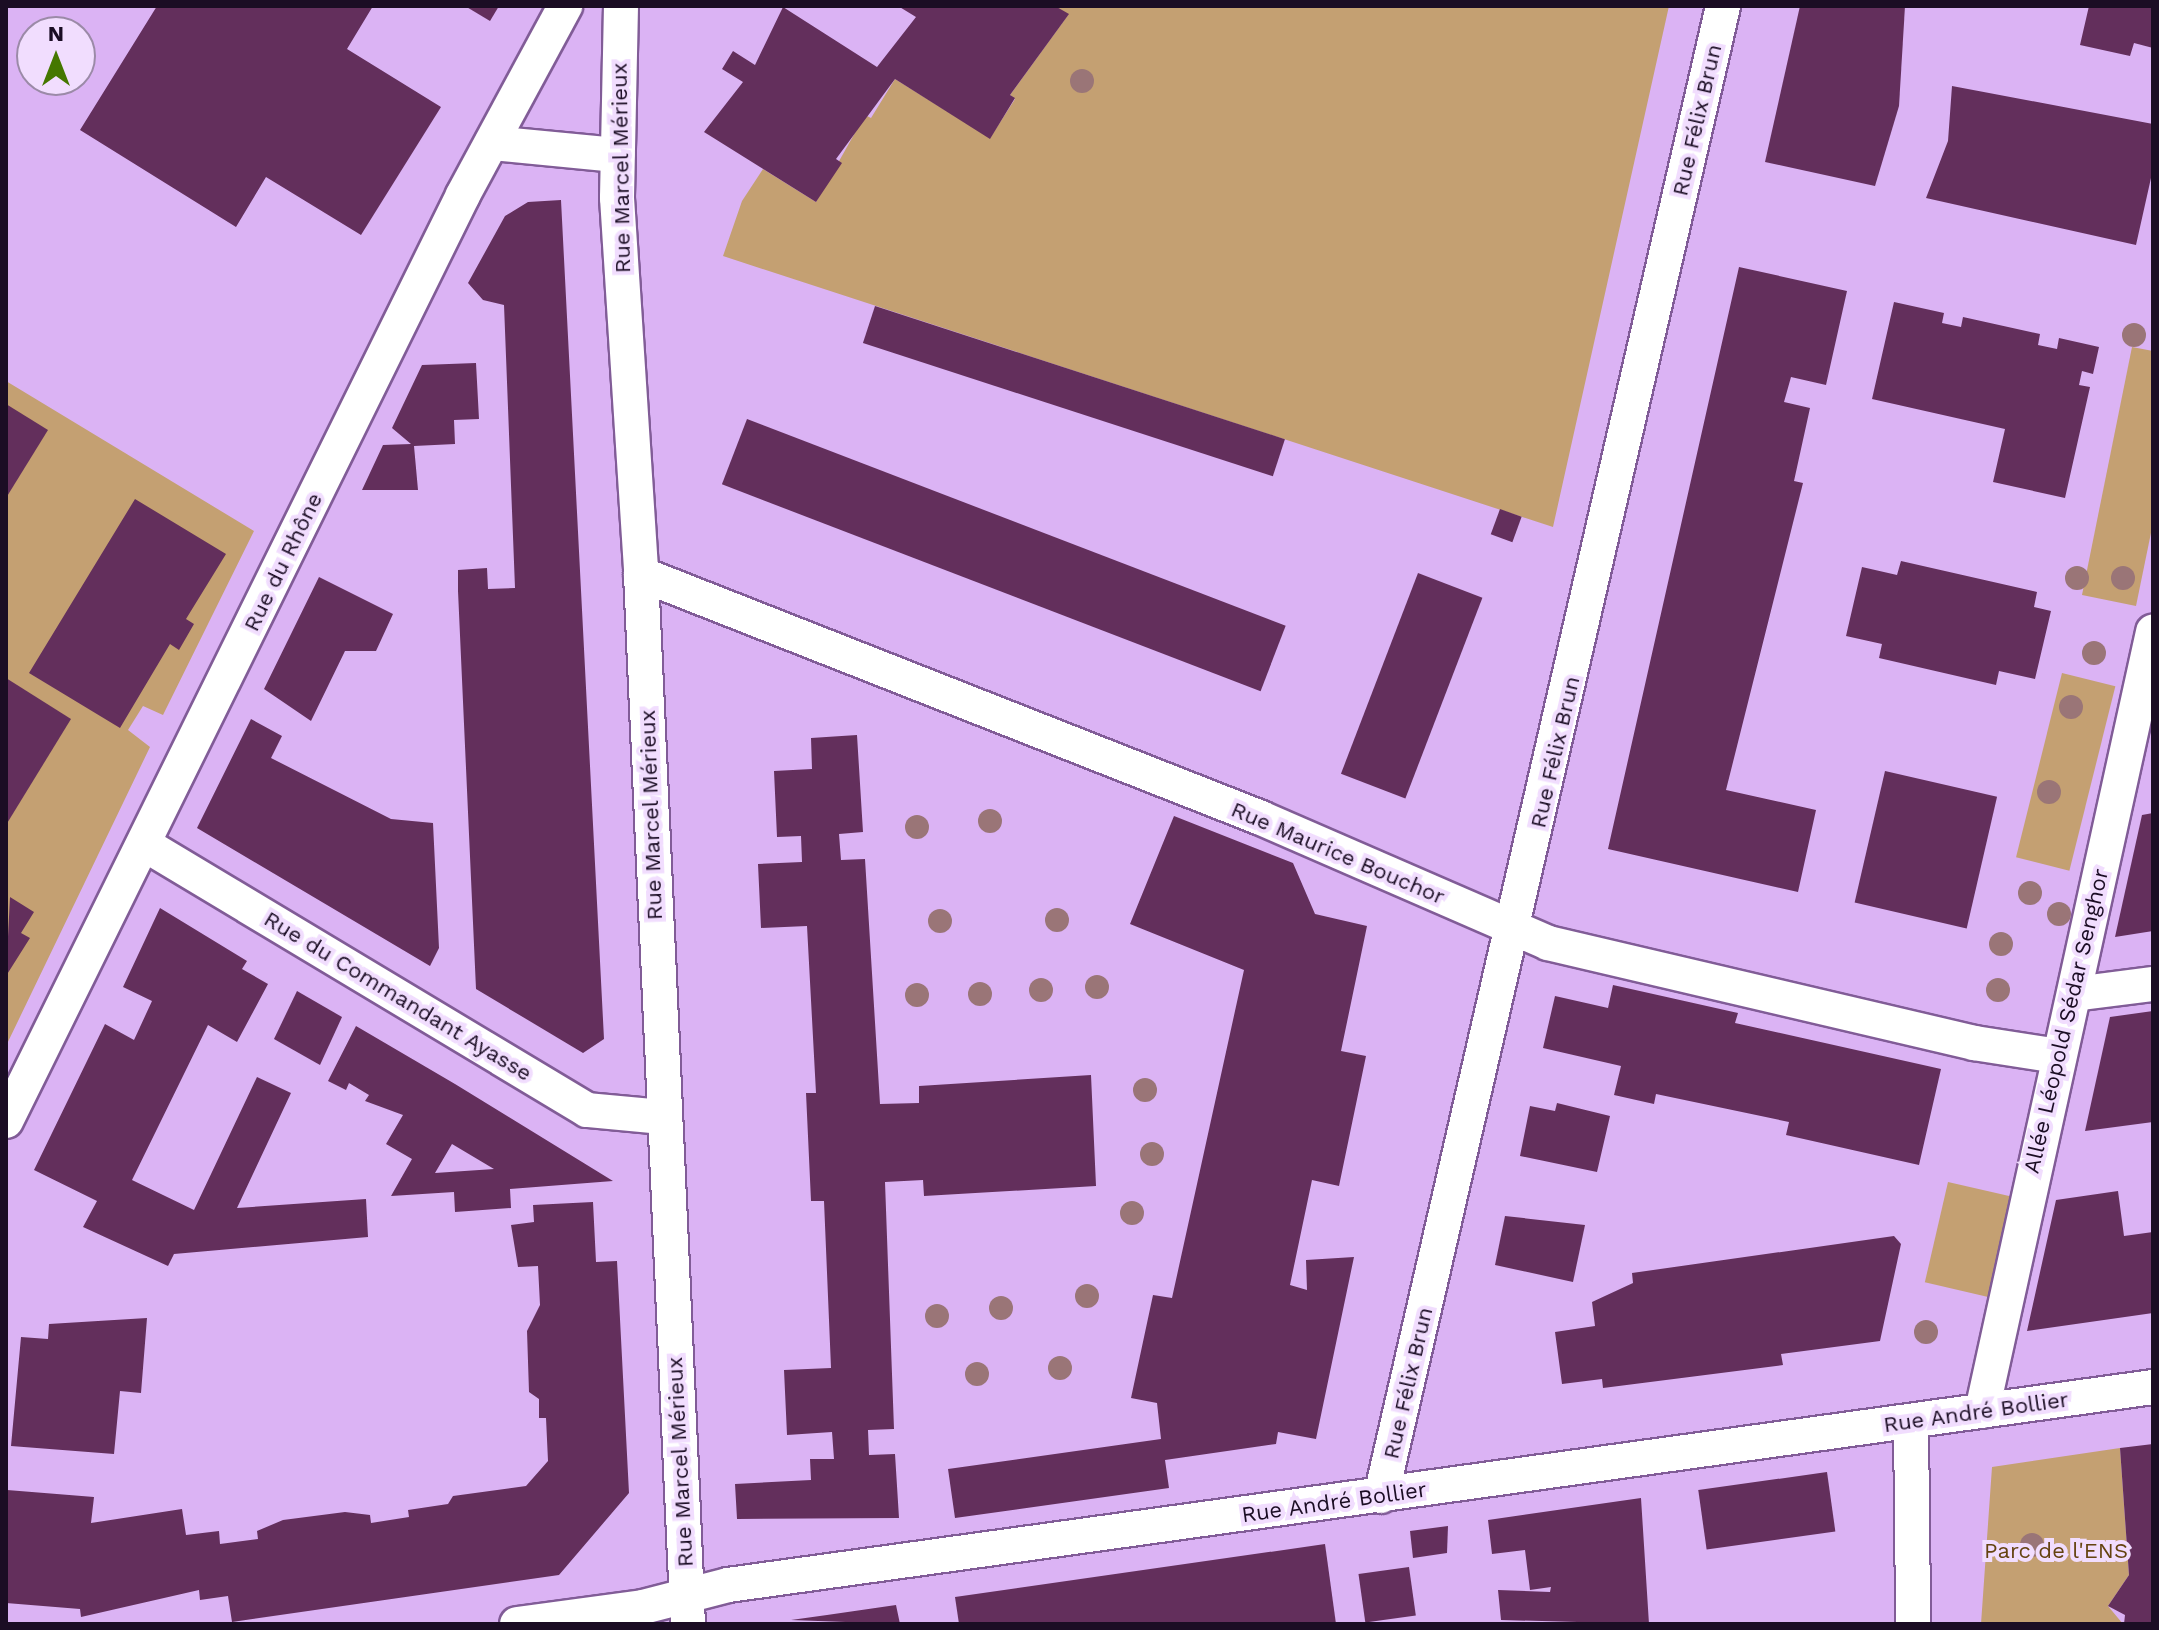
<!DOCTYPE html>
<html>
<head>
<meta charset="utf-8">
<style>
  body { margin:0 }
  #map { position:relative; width:2159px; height:1630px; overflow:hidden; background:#dbb3f4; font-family:"Work Sans",sans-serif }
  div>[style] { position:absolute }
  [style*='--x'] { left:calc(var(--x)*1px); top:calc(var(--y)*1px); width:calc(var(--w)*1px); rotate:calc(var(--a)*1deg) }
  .green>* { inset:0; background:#c4a072; transform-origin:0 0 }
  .building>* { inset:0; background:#632f5c; transform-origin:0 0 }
  .roads { filter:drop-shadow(2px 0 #815c97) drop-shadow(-2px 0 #815c97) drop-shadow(0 2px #815c97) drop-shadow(0 -2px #815c97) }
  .minor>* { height:34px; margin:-17px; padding:0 17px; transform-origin:17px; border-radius:17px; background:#fff }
  .trees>* { width:24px; height:24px; margin:-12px; border-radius:50%; background:#9a7577 }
  span { translate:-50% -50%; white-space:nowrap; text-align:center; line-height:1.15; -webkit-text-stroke:8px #f1ddfe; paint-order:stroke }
  .street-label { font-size:22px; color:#1b0d24 }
  .park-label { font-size:22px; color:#644310 }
  .frame { position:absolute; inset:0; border:8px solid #1b0d24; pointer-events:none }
  .north { position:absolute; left:16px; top:16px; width:80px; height:80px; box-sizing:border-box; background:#f1ddfe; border:2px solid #9b8aa7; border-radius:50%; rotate:0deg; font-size:22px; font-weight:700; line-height:32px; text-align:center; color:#1b0d24 }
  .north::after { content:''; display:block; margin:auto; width:28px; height:36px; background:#457700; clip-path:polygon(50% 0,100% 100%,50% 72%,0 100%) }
</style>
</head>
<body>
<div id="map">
  <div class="green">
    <div style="clip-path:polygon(1055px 6px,1669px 6px,1553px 527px,723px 256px,742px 201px,763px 169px,816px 202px,865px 115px,871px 118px,895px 79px,990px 138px,1015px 99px,1010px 95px,1068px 15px)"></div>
    <div style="clip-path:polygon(2132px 347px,2153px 351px,2153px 523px,2136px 606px,2082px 595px)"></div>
    <div style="clip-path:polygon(6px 381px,254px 531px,163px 715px,143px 706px,128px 730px,150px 747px,6px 1046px)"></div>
    <div style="left:2062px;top:673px;width:55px;height:190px;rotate:14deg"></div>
    <div style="left:1948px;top:1182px;width:65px;height:103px;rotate:13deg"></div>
    <div style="clip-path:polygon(2120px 1448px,2129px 1575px,2108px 1606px,2123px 1624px,1981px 1624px,1992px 1467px)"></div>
  </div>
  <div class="building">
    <div style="clip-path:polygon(157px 6px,373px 6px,347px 49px,441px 107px,361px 235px,266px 177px,236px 227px,80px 130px)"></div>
    <div style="clip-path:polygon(465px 6px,499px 6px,490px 21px)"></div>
    <div style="clip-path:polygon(898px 6px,1055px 6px,1069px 14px,1010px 95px,1015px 98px,990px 139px,895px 79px,836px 159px,842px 163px,816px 202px,704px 132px,743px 82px,722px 69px,733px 51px,755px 65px,783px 7px,877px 67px,916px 17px)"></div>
    <div style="clip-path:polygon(1800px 6px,1905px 6px,1899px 106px,1875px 186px,1765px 162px)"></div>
    <div style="clip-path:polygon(2089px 6px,2153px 6px,2153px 48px,2134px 43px,2130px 56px,2080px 45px)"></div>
    <div style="clip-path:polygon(1952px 86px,2153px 124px,2153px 169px,2136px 245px,1926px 198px,1948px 141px)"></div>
    <div style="clip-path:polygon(561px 200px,604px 1039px,583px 1053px,476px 989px,458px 591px,458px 570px,487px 568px,488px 589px,515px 588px,504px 305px,483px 300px,468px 283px,505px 216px,528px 202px)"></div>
    <div style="clip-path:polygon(1739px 267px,1847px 291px,1826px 385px,1791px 377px,1784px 402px,1810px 408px,1794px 481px,1803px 483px,1726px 790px,1816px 810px,1798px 892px,1608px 849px)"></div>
    <div style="clip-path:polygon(1894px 302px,1944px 313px,1942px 323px,1961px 327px,1963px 317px,2040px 334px,2038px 345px,2057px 349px,2059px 338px,2099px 347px,2093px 374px,2082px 371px,2079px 385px,2090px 387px,2065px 498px,1993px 482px,2005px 429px,1872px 399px)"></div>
    <div style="left:875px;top:306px;width:431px;height:39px;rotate:18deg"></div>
    <div style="clip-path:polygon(476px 363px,479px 419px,454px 420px,455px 444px,414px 446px,418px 490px,362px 490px,383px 445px,411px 444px,392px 428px,422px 365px)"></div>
    <div style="clip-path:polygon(6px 404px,48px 430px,6px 498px)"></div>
    <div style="left:747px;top:419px;width:577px;height:70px;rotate:21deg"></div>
    <div style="clip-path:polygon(135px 499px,226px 554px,186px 619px,194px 624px,179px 650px,170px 644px,120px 728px,29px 673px)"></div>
    <div style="left:1500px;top:509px;width:23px;height:27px;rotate:20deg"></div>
    <div style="clip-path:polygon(1901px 561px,2037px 592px,2034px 607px,2051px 611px,2035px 679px,1999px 671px,1996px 685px,1879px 658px,1882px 644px,1846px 636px,1862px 567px,1897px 575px)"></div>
    <div style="left:1418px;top:573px;width:69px;height:215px;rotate:21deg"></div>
    <div style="clip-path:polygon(319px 577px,393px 614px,376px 651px,345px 651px,311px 721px,264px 689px)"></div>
    <div style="clip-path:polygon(6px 678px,71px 719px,6px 825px)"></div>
    <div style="clip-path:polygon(251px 719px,282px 736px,271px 758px,391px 819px,433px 823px,439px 948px,430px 966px,197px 828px)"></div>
    <div style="clip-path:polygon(857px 735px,863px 832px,839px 834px,841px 860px,865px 859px,880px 1104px,919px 1103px,919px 1086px,1091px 1075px,1096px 1186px,924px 1196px,923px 1180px,885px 1182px,894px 1429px,868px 1430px,869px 1455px,895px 1454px,899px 1518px,737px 1519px,735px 1484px,811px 1480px,810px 1459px,834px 1459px,832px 1432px,787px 1435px,784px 1370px,831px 1368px,824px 1201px,811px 1201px,806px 1093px,816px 1093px,807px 926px,761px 928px,758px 864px,802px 862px,801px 836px,777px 837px,774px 771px,812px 769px,811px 738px)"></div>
    <div style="left:1885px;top:771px;width:115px;height:135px;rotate:13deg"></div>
    <div style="clip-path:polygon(2153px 813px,2153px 931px,2115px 937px,2142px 815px)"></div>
    <div style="clip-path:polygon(1174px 816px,1293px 863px,1315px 914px,1367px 926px,1341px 1051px,1366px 1056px,1339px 1186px,1312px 1180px,1290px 1285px,1307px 1290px,1306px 1260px,1354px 1257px,1316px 1439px,1278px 1432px,1276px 1444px,1165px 1460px,1169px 1488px,955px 1518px,948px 1469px,1161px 1439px,1157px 1403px,1131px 1398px,1153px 1295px,1172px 1298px,1244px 970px,1130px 924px)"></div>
    <div style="clip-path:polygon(10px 897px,34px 912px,21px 933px,30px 938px,6px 976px)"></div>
    <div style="clip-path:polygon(160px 908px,247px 961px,242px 969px,268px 984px,237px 1042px,208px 1025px,132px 1180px,194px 1210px,257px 1077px,291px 1093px,237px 1208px,366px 1199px,368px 1237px,174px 1254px,168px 1266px,83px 1227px,97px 1201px,34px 1170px,105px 1024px,134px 1040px,152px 1001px,123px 987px)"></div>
    <div style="clip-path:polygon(1613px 985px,1738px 1013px,1735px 1023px,1941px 1069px,1919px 1165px,1786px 1135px,1789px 1122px,1656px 1094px,1654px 1104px,1614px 1095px,1621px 1066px,1543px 1048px,1555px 996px,1608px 1008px)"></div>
    <div style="clip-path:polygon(297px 991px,342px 1017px,320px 1065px,274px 1039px)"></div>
    <div style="clip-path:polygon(2153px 1011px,2153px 1122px,2085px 1131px,2110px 1017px)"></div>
    <div style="clip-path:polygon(evenodd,356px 1026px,455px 1084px,613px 1181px,510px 1189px,511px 1208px,455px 1212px,454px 1192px,391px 1196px,412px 1159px,386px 1144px,403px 1115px,365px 1101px,369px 1095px,349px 1083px,346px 1090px,328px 1081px,356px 1026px,452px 1144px,494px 1169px,435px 1173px,452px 1144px)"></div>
    <div style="clip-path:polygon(1557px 1103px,1610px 1116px,1597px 1172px,1520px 1156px,1530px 1106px,1555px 1111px)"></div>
    <div style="clip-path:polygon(2118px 1191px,2124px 1236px,2153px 1232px,2153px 1313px,2027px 1331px,2056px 1200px)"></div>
    <div style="clip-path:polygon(593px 1202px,596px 1262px,617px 1261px,629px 1493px,559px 1575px,232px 1622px,228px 1596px,200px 1600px,199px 1590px,81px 1617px,80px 1609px,6px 1603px,7px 1490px,94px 1497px,91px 1523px,182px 1509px,186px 1535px,219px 1531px,220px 1544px,258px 1539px,257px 1531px,283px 1520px,345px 1512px,370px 1515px,371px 1523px,409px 1517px,408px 1510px,448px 1504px,453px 1496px,526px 1486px,548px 1461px,546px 1418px,539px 1418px,539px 1399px,529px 1392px,527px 1331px,540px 1305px,538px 1266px,518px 1267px,511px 1225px,534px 1222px,533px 1205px)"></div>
    <div style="clip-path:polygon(1505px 1216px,1585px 1225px,1573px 1282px,1495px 1265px)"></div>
    <div style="clip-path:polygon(1894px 1236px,1901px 1244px,1880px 1341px,1781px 1354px,1783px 1365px,1603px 1388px,1602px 1379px,1562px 1384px,1555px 1332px,1595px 1326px,1592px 1302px,1633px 1283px,1632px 1273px)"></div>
    <div style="clip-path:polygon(147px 1318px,141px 1393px,120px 1391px,114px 1454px,11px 1446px,21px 1337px,48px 1339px,49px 1324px)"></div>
    <div style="clip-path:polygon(2153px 1444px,2153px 1624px,2124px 1624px,2125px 1615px,2108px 1606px,2129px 1575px,2120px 1448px)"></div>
    <div style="left:1827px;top:1472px;width:60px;height:130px;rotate:82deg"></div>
    <div style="clip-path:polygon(1641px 1498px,1649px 1624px,1501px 1620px,1498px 1590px,1550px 1592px,1551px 1587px,1530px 1590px,1525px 1550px,1492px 1554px,1488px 1520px)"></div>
    <div style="clip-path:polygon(1448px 1526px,1447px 1553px,1413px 1558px,1410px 1531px)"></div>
    <div style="clip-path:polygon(1325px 1544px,1336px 1624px,959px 1624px,955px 1597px)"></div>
    <div style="left:1409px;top:1567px;width:49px;height:51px;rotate:82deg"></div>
    <div style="clip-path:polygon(896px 1605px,900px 1624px,791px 1620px,827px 1615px)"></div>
  </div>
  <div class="roads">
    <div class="minor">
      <div style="--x:621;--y:6;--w:192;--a:91.2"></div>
      <div style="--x:617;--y:198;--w:377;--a:86.3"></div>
      <div style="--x:641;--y:574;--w:1051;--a:87.44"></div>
      <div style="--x:492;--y:143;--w:126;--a:5.5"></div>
      <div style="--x:641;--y:574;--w:666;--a:21.48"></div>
      <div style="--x:1261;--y:818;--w:313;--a:23.5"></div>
      <div style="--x:1548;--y:943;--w:438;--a:13.2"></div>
      <div style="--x:1974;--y:1043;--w:85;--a:8.8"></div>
      <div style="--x:144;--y:844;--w:517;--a:30.98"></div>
      <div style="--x:587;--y:1110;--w:75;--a:5.3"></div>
      <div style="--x:2074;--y:994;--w:80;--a:-7.2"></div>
      <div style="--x:6;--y:1121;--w:1033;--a:-63.73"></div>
      <div style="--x:463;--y:195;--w:215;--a:-61.6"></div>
      <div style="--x:1982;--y:1411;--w:798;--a:-77.62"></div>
      <div style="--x:1911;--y:1421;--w:203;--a:89.4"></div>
      <div style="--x:1381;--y:1496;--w:1529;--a:-77.07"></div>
      <div style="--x:517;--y:1624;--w:127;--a:-7.7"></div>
      <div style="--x:643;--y:1607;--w:88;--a:-14.5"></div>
      <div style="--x:728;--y:1585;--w:1439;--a:-7.91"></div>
    </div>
  </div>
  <div class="trees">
    <div style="left:1082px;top:81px"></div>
    <div style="left:2134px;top:335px"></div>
    <div style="left:2077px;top:578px"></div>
    <div style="left:2123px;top:578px"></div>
    <div style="left:2094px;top:653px"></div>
    <div style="left:2071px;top:707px"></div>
    <div style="left:2049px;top:792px"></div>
    <div style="left:990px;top:821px"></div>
    <div style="left:917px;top:827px"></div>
    <div style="left:2030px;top:893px"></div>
    <div style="left:2059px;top:914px"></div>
    <div style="left:1057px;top:920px"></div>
    <div style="left:940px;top:921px"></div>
    <div style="left:2001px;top:944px"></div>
    <div style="left:1097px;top:987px"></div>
    <div style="left:1041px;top:990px"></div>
    <div style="left:1998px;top:990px"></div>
    <div style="left:980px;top:994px"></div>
    <div style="left:917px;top:995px"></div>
    <div style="left:1145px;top:1090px"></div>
    <div style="left:1152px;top:1154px"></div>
    <div style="left:1132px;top:1213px"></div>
    <div style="left:1087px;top:1296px"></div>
    <div style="left:1001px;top:1308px"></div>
    <div style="left:937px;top:1316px"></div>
    <div style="left:1926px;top:1332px"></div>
    <div style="left:1060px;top:1368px"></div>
    <div style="left:977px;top:1374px"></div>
    <div style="left:2032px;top:1545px"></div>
  </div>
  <div class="street-label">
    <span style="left:1697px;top:120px;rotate:-77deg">Rue Félix Brun</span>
    <span style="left:621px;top:168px;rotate:-91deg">Rue Marcel Mérieux</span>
    <span style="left:283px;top:562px;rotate:-64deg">Rue du Rhône</span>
    <span style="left:1555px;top:752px;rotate:-77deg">Rue Félix Brun</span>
    <span style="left:651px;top:815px;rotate:-92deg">Rue Marcel Mérieux</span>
    <span style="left:1338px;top:853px;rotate:23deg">Rue Maurice Bouchor</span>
    <span style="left:398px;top:996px;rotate:31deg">Rue du Commandant Ayasse</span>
    <span style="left:2066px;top:1021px;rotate:-77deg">Allée Léopold Sédar Senghor</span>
    <span style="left:1408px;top:1383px;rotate:-77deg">Rue Félix Brun</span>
    <span style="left:1976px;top:1412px;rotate:-8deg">Rue André Bollier</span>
    <span style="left:680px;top:1462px;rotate:-93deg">Rue Marcel Mérieux</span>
    <span style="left:1334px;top:1502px;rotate:-8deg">Rue André Bollier</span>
  </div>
  <div class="park-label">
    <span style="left:2056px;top:1551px">Parc de l'ENS</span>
  </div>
  <div class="frame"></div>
  <div class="north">N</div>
</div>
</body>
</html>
